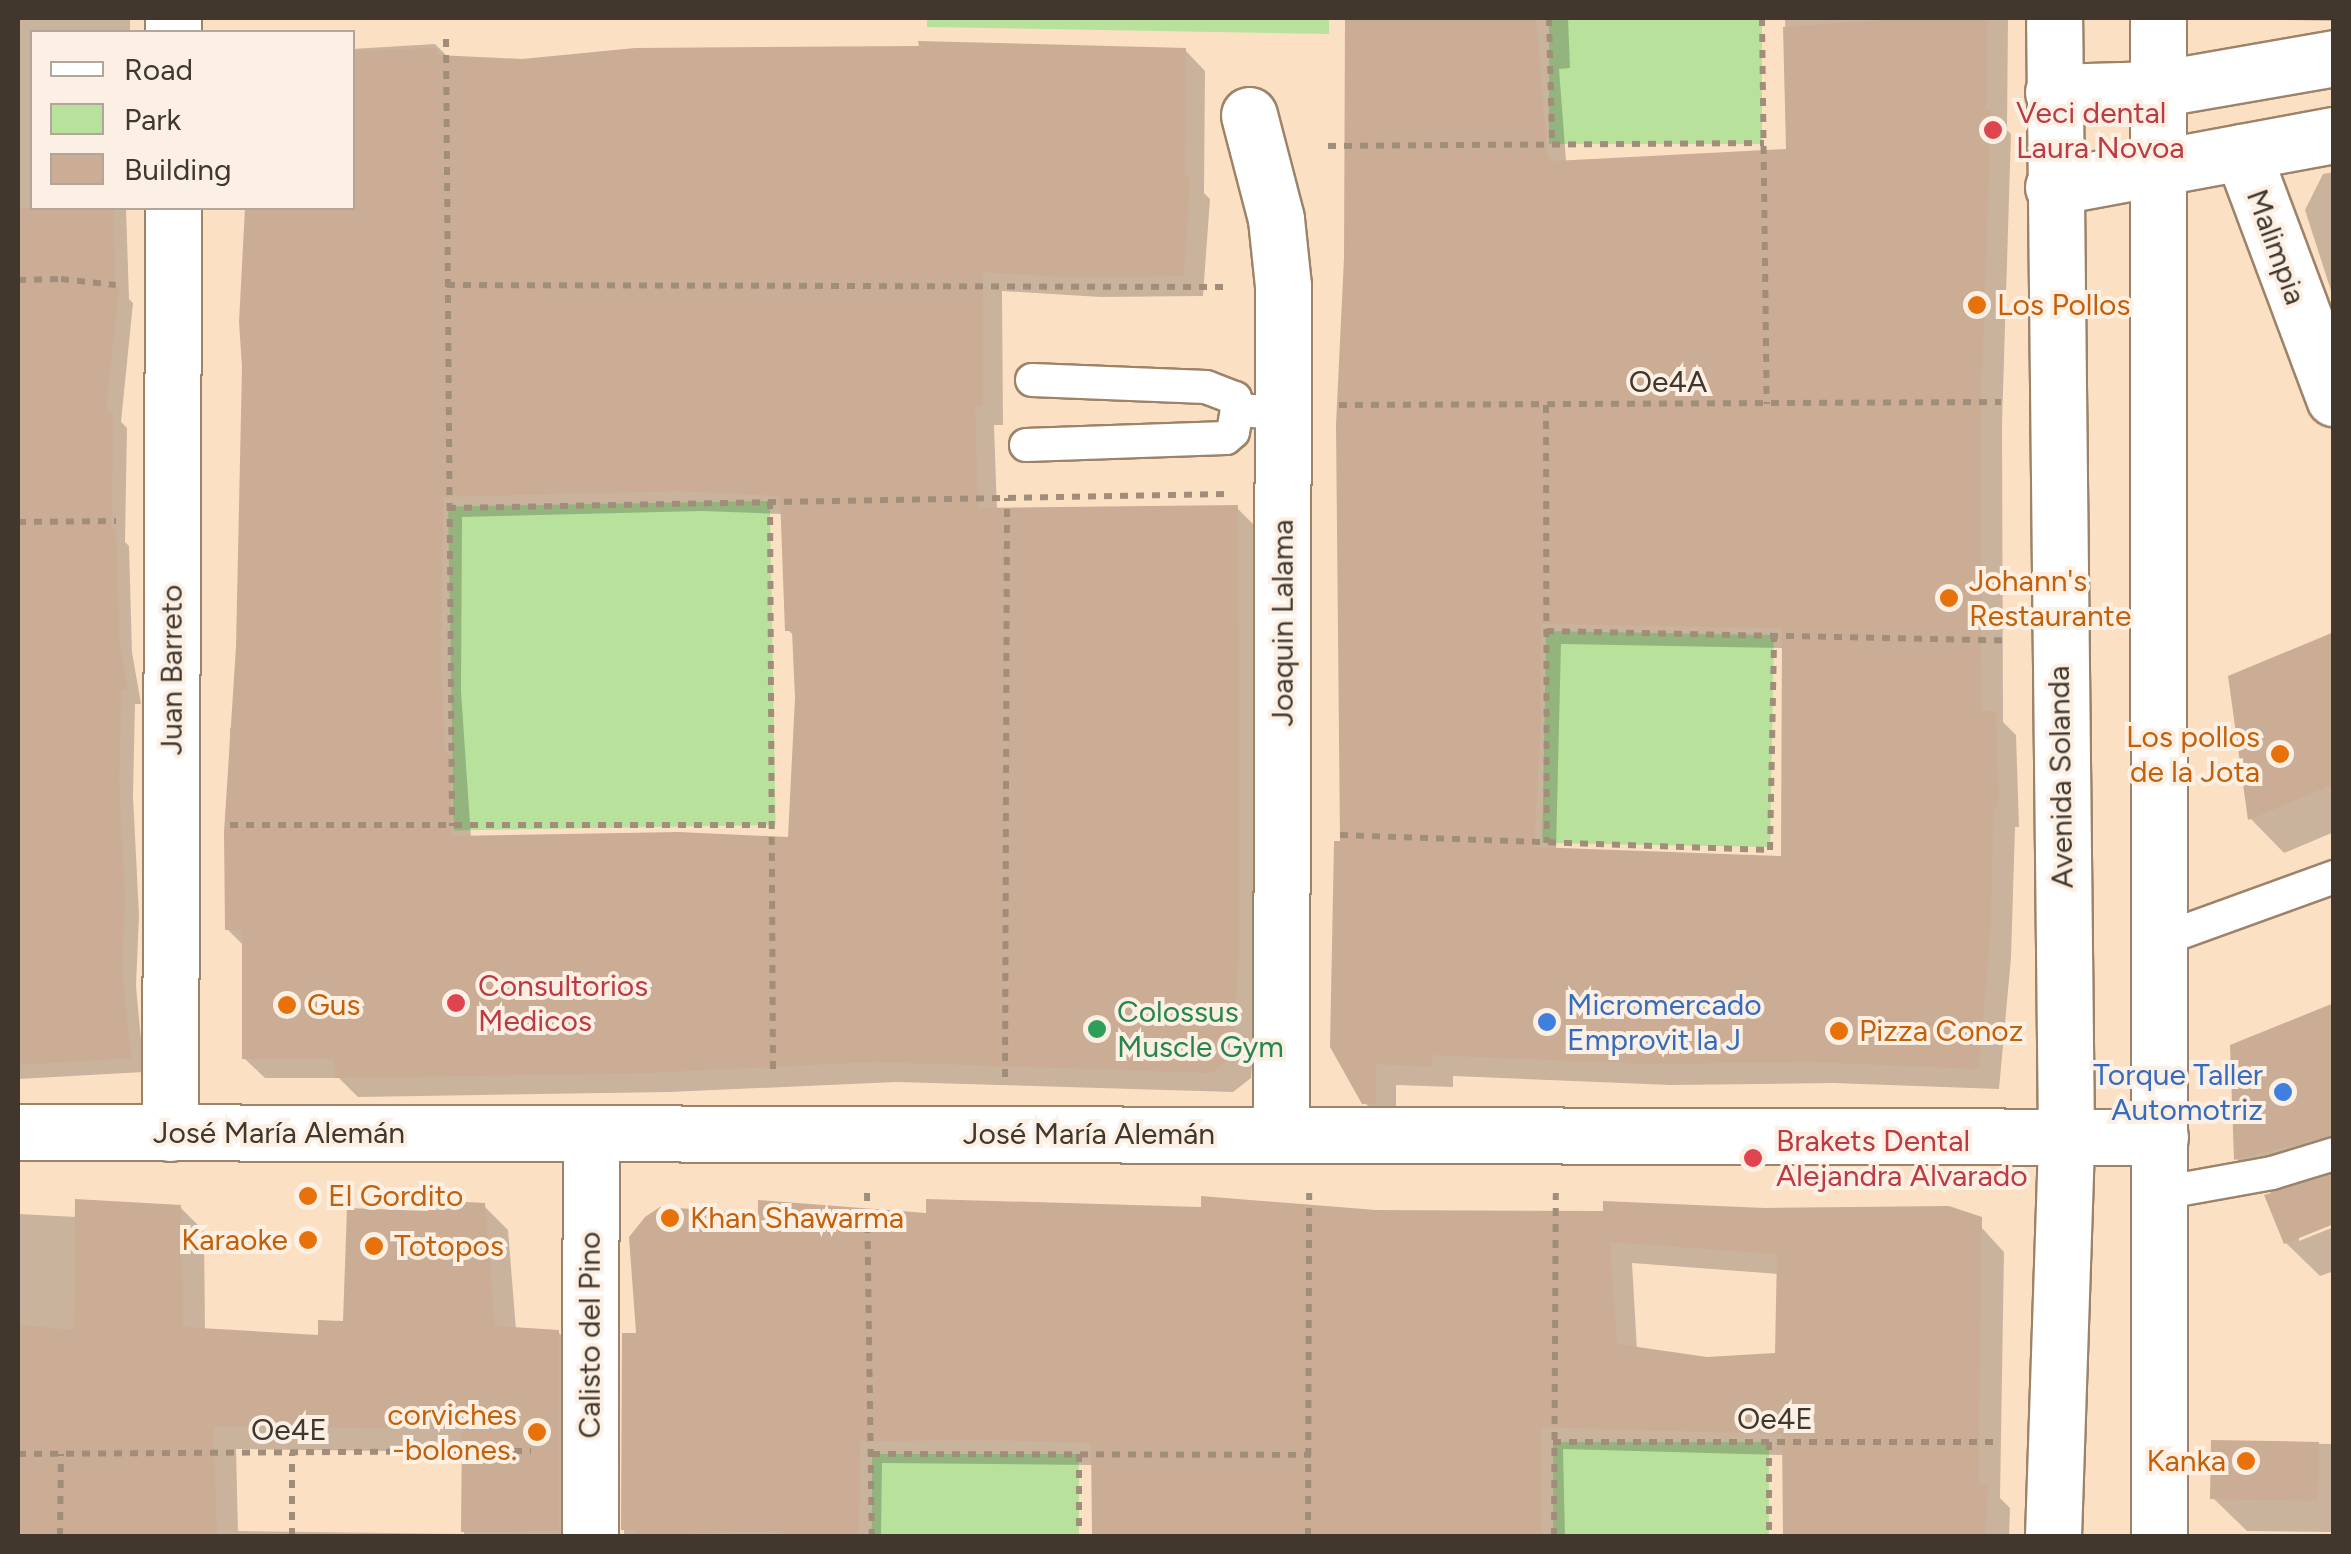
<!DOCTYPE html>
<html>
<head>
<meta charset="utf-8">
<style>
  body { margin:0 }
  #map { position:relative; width:2351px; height:1554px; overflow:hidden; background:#fce0c4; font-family:Figtree,sans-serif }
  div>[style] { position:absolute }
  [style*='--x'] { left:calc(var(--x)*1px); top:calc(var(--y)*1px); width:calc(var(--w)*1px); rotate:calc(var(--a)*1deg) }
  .green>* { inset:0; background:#b8e29b; transform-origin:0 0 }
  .shadow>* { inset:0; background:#0003 }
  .building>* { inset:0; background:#caad94; transform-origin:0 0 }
  .path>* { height:6px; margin-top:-3px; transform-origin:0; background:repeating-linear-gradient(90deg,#a18e7a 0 8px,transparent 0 16px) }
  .roads { filter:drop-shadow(2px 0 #9c8369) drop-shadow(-2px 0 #9c8369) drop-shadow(0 2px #9c8369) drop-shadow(0 -2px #9c8369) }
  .service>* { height:32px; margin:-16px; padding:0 16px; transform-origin:16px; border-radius:16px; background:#fff }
  .minor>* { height:55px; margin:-27.5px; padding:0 27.5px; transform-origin:27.5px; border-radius:27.5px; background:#fff }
  .tertiary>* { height:55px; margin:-27.5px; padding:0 27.5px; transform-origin:27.5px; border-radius:27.5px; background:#fff }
  .dots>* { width:28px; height:28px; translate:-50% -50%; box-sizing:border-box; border:5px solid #fcf0e5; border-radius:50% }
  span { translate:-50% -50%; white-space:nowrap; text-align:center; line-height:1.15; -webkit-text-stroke:8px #fcf0e5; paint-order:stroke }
  .health-label { font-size:30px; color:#be3a42 }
  .left { translate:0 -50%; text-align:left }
  .street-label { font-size:30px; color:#42372c }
  .food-label { font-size:30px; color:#c56008 }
  .right { translate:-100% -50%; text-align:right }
  .shop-label { font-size:30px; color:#366cbe }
  .leisure-label { font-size:30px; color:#27864d }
  .frame { position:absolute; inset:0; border:20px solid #42372c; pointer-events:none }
  .legend { position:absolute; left:30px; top:30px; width:325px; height:180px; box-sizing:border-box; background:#fcf0e5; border:2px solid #b2a69b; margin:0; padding:12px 18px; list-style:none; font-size:30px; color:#42372c }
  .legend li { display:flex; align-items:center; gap:20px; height:50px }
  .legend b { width:50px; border:2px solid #b2a69b }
</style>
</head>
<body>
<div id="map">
  <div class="green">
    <div style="clip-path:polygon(927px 18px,1329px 18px,1329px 34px,927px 27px)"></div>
    <div style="left:1549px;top:18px;width:213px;height:126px"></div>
    <div style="left:770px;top:501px;width:324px;height:322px;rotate:89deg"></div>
    <div style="left:1546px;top:631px;width:228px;height:212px;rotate:1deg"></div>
    <div style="left:1553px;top:1442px;width:216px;height:94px"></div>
    <div style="left:872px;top:1454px;width:207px;height:82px"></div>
  </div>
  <div class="shadow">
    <div style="clip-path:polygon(18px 18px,130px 18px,130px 32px,32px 32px,32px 208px,126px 208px,129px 299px,133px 303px,121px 422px,127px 428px,125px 542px,129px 546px,132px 652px,141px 704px,135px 704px,133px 796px,139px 915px,136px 986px,144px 1072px,18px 1079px)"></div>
    <div style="clip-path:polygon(evenodd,1347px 18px,1568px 18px,1570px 68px,1559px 69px,1566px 161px,1788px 151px,1785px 18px,2008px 18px,2007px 130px,2011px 134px,2002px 424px,2003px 722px,2016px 735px,2019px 827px,2015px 827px,2011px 958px,1999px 1089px,1833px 1083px,1671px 1085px,1453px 1076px,1453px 1087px,1396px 1085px,1396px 1124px,1386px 1124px,1364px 1102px,1342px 844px,1347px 18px,1561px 644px,1784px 648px,1783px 858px,1556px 850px,1561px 644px)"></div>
    <div style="clip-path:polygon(2239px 18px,2331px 18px,2331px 21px,2240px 19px)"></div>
    <div style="clip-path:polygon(evenodd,435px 44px,449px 58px,522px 61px,1185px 50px,1205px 71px,1204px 193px,1210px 199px,1203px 296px,1100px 297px,1002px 291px,1003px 425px,994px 425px,997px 511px,1237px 508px,1257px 528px,1259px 971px,1251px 1078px,1233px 1092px,896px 1082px,669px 1092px,358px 1097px,339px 1078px,265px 1078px,244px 1058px,244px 946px,227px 929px,230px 728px,235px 728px,238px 647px,246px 208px,352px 208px,352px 49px,435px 44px,702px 511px,783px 514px,787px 629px,795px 637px,797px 698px,791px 840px,471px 839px,461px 691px,462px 517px,702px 511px)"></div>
    <div style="clip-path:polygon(2334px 172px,2334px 300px,2305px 210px,2323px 174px)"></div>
    <div style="clip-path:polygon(2334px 634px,2334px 832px,2284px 853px,2250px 818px)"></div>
    <div style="clip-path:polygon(2334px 1005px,2334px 1222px,2299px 1236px,2299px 1241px,2334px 1227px,2334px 1271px,2320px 1276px,2286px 1243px,2273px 1195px,2236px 1158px)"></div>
    <div style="clip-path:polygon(evenodd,484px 1206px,508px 1230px,516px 1330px,558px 1332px,582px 1356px,571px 1536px,78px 1536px,85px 1463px,18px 1465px,18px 1214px,77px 1217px,180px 1207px,204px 1231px,205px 1331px,320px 1337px,345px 1323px,431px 1213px,484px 1206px,236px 1449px,464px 1452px,464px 1534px,238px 1531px,236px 1449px)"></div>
    <div style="clip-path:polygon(evenodd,1376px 1212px,1970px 1215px,2004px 1252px,2000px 1498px,2010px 1508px,2009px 1536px,1783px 1536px,1784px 1455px,1563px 1449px,1565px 1536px,1095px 1536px,1094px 1465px,882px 1463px,881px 1536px,624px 1536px,624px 1335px,638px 1336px,761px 1216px,1376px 1212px,1632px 1263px,1779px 1274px,1778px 1355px,1706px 1360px,1637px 1350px,1632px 1263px)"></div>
    <div style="clip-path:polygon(2213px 1443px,2334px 1444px,2334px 1532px,2247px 1531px,2213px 1498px)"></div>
  </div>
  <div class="building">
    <div style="clip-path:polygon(evenodd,1345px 18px,1536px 18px,1547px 157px,1554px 161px,1786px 149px,1783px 27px,1911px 18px,1987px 18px,1986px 110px,1991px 110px,1981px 401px,1982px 711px,1996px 711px,1999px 807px,1994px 807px,1990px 935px,1979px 1069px,1810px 1062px,1648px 1064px,1432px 1055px,1433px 1067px,1376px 1064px,1376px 1104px,1362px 1104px,1330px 1047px,1334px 841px,1340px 841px,1336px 425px,1344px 258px,1345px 18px,1541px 624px,1782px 628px,1781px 856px,1534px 847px,1541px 723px,1541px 624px)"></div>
    <div style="clip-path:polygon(evenodd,918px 41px,1186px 48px,1185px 176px,1190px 176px,1184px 276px,1078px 278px,983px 272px,983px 405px,975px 406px,978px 508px,1238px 505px,1239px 949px,1232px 1057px,1212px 1073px,874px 1062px,648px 1073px,335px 1078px,334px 1059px,242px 1059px,242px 930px,225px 930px,224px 832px,236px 647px,242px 367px,239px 322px,245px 208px,352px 208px,352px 51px,437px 48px,437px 55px,522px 59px,635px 48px,919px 46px,918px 41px,680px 491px,780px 496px,785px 631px,792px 631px,795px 698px,788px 837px,679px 832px,452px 836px,450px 754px,445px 753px,441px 669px,443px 497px,680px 491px)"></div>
    <div style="clip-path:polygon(18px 208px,113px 208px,115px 285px,119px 286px,106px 411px,113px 411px,112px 529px,116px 529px,119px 636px,128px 690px,122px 690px,119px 780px,125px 899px,122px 970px,131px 1058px,18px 1065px)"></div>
    <div style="clip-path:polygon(2334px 632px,2334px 784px,2248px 820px,2228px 676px)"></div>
    <div style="clip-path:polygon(2334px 1003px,2334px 1135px,2234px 1160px,2230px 1045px)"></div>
    <div style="clip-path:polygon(2334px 1175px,2334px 1224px,2284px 1244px,2264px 1195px)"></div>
    <div style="clip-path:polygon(evenodd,1201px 1196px,1376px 1210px,1603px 1211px,1603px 1201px,1765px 1208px,1949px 1206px,1982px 1217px,1978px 1483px,1988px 1483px,1985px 1536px,1783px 1536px,1782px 1434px,1541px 1427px,1541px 1536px,1092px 1536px,1091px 1443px,995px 1440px,860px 1441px,859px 1536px,783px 1536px,783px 1531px,638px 1535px,637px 1530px,621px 1530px,622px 1333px,636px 1333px,629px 1237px,645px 1217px,660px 1207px,758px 1213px,758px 1200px,926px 1213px,926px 1199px,1201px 1207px,1201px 1196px,1610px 1242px,1777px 1254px,1775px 1353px,1707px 1357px,1617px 1344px,1610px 1242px)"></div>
    <div style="clip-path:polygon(75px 1199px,181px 1205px,183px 1327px,318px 1335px,318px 1320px,343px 1321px,347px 1208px,428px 1211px,428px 1200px,485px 1203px,495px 1326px,559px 1330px,559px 1531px,461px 1532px,462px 1429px,213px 1426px,217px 1536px,18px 1536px,18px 1325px,74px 1330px)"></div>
    <div style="left:2211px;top:1440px;width:108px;height:59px;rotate:1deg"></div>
  </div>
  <div class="path">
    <div style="--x:1549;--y:18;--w:126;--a:88.6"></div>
    <div style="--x:1762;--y:18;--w:386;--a:89.3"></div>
    <div style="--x:446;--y:39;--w:787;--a:89.56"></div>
    <div style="--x:1328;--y:146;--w:436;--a:-0.4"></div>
    <div style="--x:18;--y:280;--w:43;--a:-1.3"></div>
    <div style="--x:61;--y:279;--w:55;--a:6.2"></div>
    <div style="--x:447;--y:285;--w:777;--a:0.15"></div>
    <div style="--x:1339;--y:405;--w:662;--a:-0.26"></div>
    <div style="--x:1546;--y:405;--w:438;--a:89.9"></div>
    <div style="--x:770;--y:501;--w:574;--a:89.7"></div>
    <div style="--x:448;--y:508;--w:779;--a:-1.03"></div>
    <div style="--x:18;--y:522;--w:98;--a:-0.6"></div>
    <div style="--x:1546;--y:631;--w:459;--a:1.2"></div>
    <div style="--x:230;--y:825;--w:544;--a:0"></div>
    <div style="--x:1340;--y:835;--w:430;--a:2"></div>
    <div style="--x:1770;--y:850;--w:216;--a:-88.9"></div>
    <div style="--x:1005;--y:1077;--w:579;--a:-89.8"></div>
    <div style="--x:867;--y:1193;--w:343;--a:89.2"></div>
    <div style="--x:1553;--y:1442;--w:444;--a:0"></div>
    <div style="--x:1769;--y:1442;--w:94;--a:90"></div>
    <div style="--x:18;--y:1454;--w:513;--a:-0.34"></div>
    <div style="--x:872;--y:1454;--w:439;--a:0.1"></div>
    <div style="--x:1079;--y:1454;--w:82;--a:90"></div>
    <div style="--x:60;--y:1536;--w:82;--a:-89.3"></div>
    <div style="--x:292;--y:1536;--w:83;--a:-90"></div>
    <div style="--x:1308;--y:1536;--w:343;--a:-89.8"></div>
    <div style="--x:1554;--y:1536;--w:343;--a:-89.7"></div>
  </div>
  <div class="roads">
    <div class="service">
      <div style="--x:1032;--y:380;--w:174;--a:2.3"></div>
      <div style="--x:1206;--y:387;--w:31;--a:21"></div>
      <div style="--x:1235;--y:398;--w:12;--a:81"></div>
      <div style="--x:1026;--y:445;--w:200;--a:-2"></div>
      <div style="--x:1226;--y:438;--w:9;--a:-41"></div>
      <div style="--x:1233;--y:432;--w:22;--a:-80"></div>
      <div style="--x:1237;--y:410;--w:46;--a:3.7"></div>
      <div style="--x:2160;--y:940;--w:185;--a:-19.9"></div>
      <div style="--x:2161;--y:1193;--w:113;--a:-10.2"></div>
      <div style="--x:2272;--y:1173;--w:65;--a:-17"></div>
    </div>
    <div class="minor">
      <div style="--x:173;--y:18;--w:14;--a:90"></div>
      <div style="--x:1249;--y:115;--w:107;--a:75.4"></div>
      <div style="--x:1276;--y:219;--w:67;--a:84"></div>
      <div style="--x:1283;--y:286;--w:848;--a:90.14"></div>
      <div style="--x:2242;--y:152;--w:263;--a:69.5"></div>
      <div style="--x:18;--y:1132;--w:2142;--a:0.13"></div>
      <div style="--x:170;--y:1133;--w:925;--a:-89.81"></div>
      <div style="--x:590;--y:1536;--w:403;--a:-89.9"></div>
    </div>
    <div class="tertiary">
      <div style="--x:2158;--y:18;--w:1518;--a:89.96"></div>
      <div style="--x:2053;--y:92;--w:104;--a:-1.7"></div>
      <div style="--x:2157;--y:89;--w:180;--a:-9.9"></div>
      <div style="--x:2053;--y:187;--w:286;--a:-10.5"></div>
      <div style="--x:2053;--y:1536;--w:400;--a:-88.1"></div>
      <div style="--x:2066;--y:1136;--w:1118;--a:-90.61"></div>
    </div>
  </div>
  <div class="dots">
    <div style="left:1993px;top:130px;background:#e0444e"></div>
    <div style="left:1977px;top:305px;background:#e8710a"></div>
    <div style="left:1949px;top:598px;background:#e8710a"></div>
    <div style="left:2280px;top:754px;background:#e8710a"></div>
    <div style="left:456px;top:1003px;background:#e0444e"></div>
    <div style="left:287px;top:1005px;background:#e8710a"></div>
    <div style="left:1547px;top:1022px;background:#3f7fe0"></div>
    <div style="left:1097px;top:1029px;background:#2e9e5b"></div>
    <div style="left:1839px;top:1031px;background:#e8710a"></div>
    <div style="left:2283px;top:1092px;background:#3f7fe0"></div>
    <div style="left:1753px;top:1158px;background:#e0444e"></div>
    <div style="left:308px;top:1196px;background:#e8710a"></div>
    <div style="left:670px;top:1218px;background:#e8710a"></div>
    <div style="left:308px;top:1240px;background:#e8710a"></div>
    <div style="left:374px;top:1246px;background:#e8710a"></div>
    <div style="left:537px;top:1432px;background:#e8710a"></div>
    <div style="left:2246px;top:1461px;background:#e8710a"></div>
  </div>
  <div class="health-label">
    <span class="left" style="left:2016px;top:130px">Veci dental<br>Laura Novoa</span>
    <span class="left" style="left:478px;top:1003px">Consultorios<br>Medicos</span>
    <span class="left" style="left:1776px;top:1158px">Brakets Dental<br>Alejandra Alvarado</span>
  </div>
  <div class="street-label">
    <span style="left:2276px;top:247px;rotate:70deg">Malimpia</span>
    <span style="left:1668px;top:382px">Oe4A</span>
    <span style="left:1283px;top:623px;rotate:-90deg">Joaquin Lalama</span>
    <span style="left:172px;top:670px;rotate:-90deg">Juan Barreto</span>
    <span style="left:2061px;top:777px;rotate:-91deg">Avenida Solanda</span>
    <span style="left:279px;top:1133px">José María Alemán</span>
    <span style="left:1089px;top:1134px">José María Alemán</span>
    <span style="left:590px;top:1335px;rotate:-90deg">Calisto del Pino</span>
    <span style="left:1775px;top:1419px">Oe4E</span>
    <span style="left:289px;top:1430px">Oe4E</span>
  </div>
  <div class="food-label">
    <span class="left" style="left:1997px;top:305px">Los Pollos</span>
    <span class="left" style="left:1969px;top:598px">Johann's<br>Restaurante</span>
    <span class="right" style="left:2260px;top:754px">Los pollos<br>de la Jota</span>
    <span class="left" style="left:307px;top:1005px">Gus</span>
    <span class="left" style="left:1859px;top:1031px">Pizza Conoz</span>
    <span class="left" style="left:328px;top:1196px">El Gordito</span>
    <span class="left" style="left:690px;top:1218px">Khan Shawarma</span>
    <span class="right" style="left:288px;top:1240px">Karaoke</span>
    <span class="left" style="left:394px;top:1246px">Totopos</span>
    <span class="right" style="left:517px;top:1432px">corviches<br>-bolones.</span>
    <span class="right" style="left:2226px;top:1461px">Kanka</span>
  </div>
  <div class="shop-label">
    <span class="left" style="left:1567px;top:1022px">Micromercado<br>Emprovit la J</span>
    <span class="right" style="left:2263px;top:1092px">Torque Taller<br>Automotriz</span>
  </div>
  <div class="leisure-label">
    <span class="left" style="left:1117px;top:1029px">Colossus<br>Muscle Gym</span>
  </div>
  <div class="frame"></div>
  <ul class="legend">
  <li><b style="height:12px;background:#fff"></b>Road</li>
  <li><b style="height:28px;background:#b8e29b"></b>Park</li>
  <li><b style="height:28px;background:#caad94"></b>Building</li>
  </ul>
</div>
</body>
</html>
